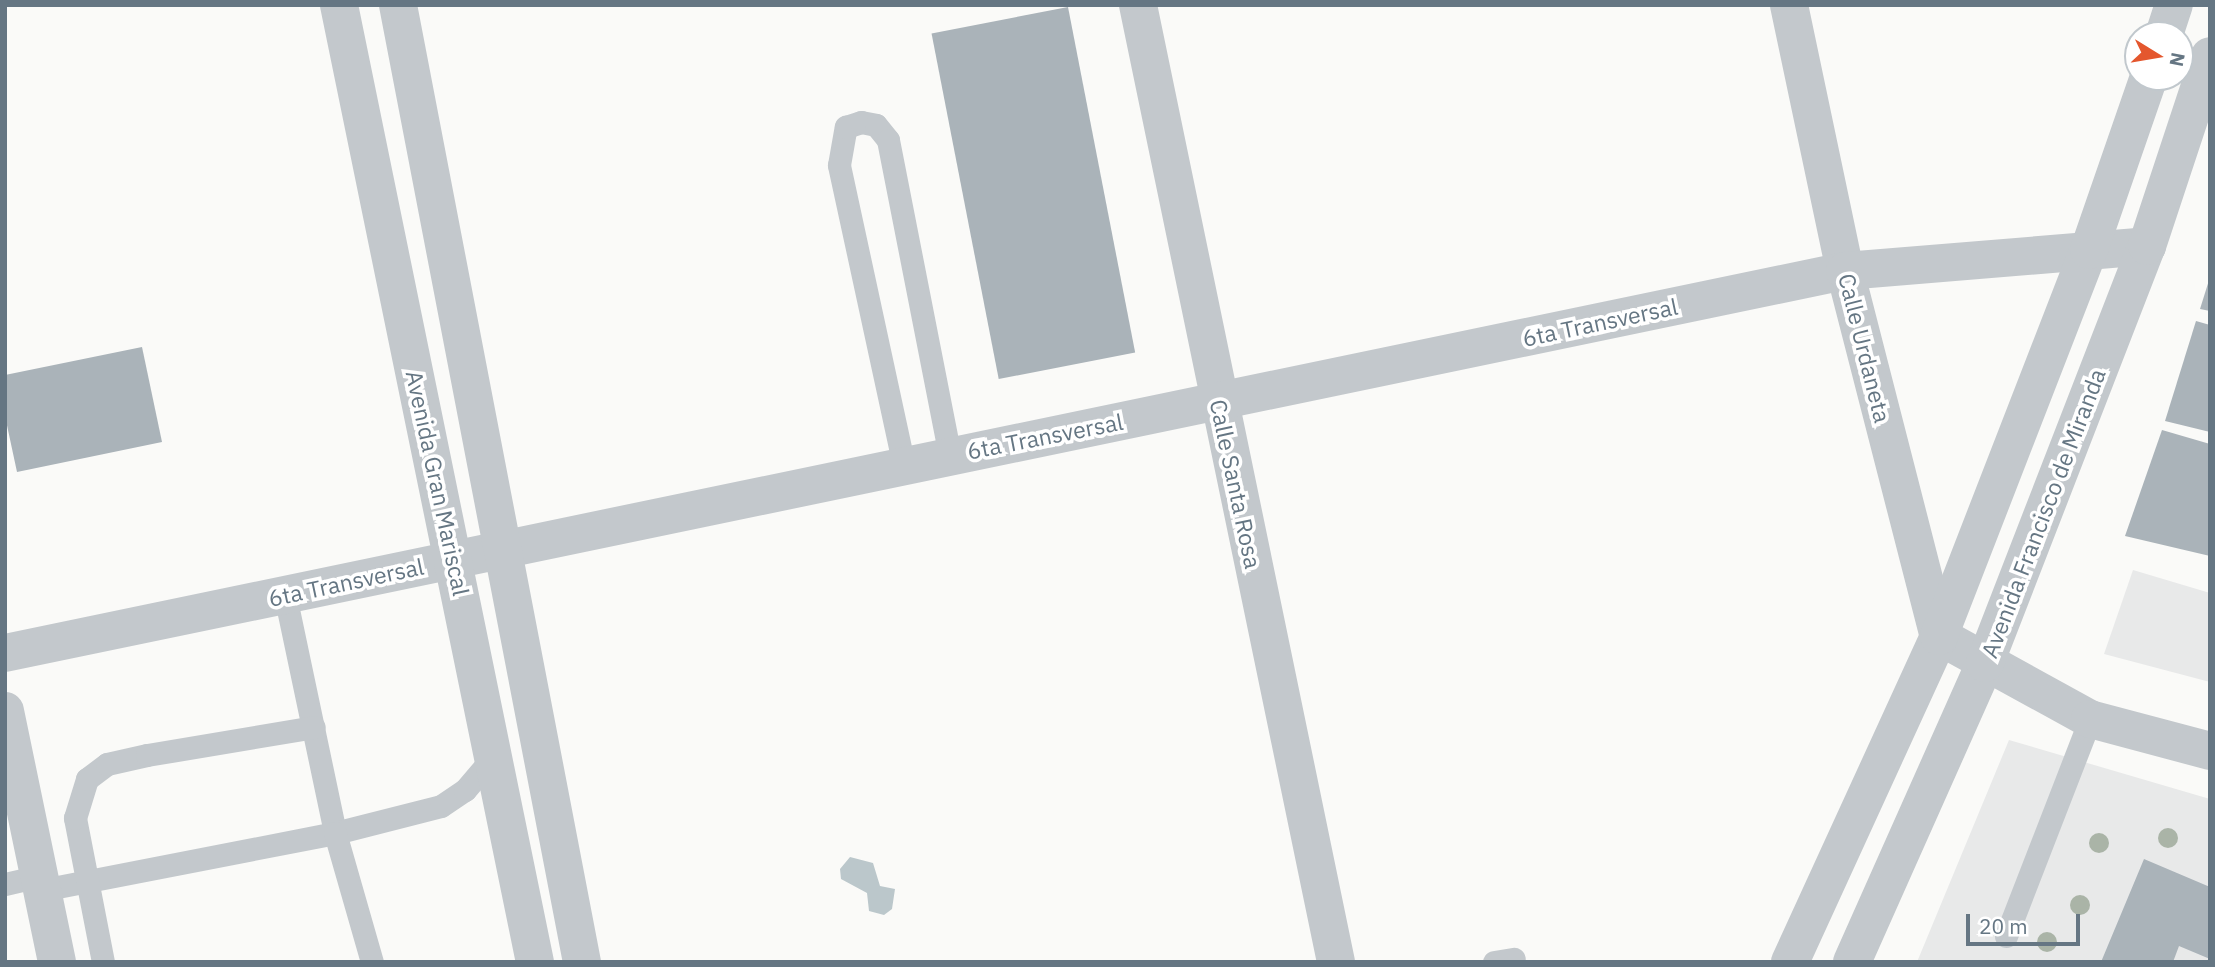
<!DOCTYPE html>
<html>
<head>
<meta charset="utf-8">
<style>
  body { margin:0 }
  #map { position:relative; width:2215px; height:967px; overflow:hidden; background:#fafaf8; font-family:"IBM Plex Sans",sans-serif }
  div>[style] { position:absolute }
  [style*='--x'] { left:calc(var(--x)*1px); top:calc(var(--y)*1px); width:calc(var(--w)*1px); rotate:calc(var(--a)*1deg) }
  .built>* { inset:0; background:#e8e9e9 }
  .water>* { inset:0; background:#bbc7cb }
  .building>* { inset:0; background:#aab3b9; transform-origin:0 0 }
  .service>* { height:23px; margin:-11.5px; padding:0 11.5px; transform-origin:11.5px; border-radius:11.5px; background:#c3c8cc }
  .minor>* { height:38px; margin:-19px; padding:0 19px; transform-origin:19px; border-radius:19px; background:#c3c8cc }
  .tertiary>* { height:38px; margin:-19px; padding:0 19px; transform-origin:19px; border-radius:19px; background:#c3c8cc }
  .trees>* { width:20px; height:20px; margin:-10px; border-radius:50%; background:#aab4a7 }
  span { translate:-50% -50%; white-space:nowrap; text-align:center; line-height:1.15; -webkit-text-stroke:7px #fff; paint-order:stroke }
  .street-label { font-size:23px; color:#657683 }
  .frame { position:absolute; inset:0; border:7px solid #657683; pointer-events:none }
  .north { position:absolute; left:2124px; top:21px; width:70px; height:70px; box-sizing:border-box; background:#fff; border:2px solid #c1c8cd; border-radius:50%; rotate:101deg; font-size:19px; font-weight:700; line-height:28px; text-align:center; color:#657683 }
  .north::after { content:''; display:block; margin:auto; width:24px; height:32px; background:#e4572e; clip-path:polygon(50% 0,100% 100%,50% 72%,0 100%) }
  .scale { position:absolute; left:1966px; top:914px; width:114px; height:32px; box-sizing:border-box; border:4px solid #657683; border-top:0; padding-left:9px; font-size:21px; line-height:24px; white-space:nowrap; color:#657683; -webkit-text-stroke:5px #fff; paint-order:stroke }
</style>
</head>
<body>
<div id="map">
  <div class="built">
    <div style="clip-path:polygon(2133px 570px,2210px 593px,2210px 682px,2104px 654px)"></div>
    <div style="clip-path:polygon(2009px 740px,2210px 799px,2210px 962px,1917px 962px)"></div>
  </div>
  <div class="water">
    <div style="clip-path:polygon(850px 857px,873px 863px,880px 886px,895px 889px,892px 909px,884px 915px,869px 911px,867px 893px,841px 879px,840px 869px)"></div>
  </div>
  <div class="building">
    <div style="left:1068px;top:7px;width:352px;height:139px;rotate:79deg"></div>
    <div style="clip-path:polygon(2210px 277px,2210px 311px,2200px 309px)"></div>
    <div style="clip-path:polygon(2196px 321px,2210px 325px,2210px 432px,2165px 421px)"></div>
    <div style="clip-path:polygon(142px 347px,162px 442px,17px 472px,5px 416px,5px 375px)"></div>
    <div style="clip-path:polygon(2162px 430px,2210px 444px,2210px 556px,2125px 536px)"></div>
    <div style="clip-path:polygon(2144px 859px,2210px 887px,2210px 959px,2179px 946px,2173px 962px,2101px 962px)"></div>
  </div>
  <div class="service">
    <div style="--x:904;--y:466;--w:308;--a:-102.2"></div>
    <div style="--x:839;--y:165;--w:39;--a:-80"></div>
    <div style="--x:846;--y:127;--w:16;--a:-18"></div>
    <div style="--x:861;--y:122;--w:15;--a:11"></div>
    <div style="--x:876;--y:125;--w:19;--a:51"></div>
    <div style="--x:888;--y:140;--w:321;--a:78.9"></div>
    <div style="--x:285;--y:595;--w:243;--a:78.1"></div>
    <div style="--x:335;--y:833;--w:109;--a:-14.3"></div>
    <div style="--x:441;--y:806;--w:29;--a:-34"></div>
    <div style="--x:465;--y:790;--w:43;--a:-49.7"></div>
    <div style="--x:5;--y:884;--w:35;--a:-13"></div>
    <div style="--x:42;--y:890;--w:298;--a:-11"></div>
    <div style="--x:335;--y:833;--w:134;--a:74"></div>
    <div style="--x:2006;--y:936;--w:233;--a:-68.8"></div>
    <div style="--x:103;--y:962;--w:147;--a:-101"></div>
    <div style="--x:75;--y:818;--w:41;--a:-72.9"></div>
    <div style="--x:87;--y:779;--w:25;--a:-37"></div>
    <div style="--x:107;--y:764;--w:41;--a:-12.7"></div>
    <div style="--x:147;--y:755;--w:169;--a:-9.5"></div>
    <div style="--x:1494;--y:962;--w:20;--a:-9"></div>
  </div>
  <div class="minor">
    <div style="--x:1138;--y:5;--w:977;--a:78.31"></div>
    <div style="--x:1789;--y:5;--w:272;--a:78.1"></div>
    <div style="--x:1845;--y:271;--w:377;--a:75.6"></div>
    <div style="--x:1939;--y:636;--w:172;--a:28.8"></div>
    <div style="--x:2090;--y:719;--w:124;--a:14.9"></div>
    <div style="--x:2164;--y:35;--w:32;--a:-72"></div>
    <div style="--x:5;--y:653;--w:1879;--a:-11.73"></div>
    <div style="--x:1845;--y:271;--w:303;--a:-4.7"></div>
    <div style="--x:5;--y:711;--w:256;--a:78.3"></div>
    <div style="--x:1790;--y:962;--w:358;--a:-65.4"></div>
    <div style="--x:1939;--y:636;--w:414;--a:-68.8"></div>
    <div style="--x:2089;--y:250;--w:183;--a:-70.9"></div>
    <div style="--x:1852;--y:962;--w:327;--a:-66"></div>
    <div style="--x:1985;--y:663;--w:447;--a:-68.8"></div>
    <div style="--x:2147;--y:246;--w:200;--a:-71.7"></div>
  </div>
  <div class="tertiary">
    <div style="--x:339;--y:5;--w:977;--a:78.43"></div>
    <div style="--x:398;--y:5;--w:975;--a:79.12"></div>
  </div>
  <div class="trees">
    <div style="left:2168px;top:838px"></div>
    <div style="left:2099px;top:843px"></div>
    <div style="left:2080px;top:905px"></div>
    <div style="left:2047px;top:942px"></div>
  </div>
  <div class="street-label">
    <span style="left:1600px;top:322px;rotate:-12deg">6ta Transversal</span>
    <span style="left:1865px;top:348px;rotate:76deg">Calle Urdaneta</span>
    <span style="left:1045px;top:436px;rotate:-11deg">6ta Transversal</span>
    <span style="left:438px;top:483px;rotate:78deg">Avenida Gran Mariscal</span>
    <span style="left:1236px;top:484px;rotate:78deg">Calle Santa Rosa</span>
    <span style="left:2043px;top:513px;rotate:-69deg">Avenida Francisco de Miranda</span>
    <span style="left:346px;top:582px;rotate:-12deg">6ta Transversal</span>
  </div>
  <div class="frame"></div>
  <div class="north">N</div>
  <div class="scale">20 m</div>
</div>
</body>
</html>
